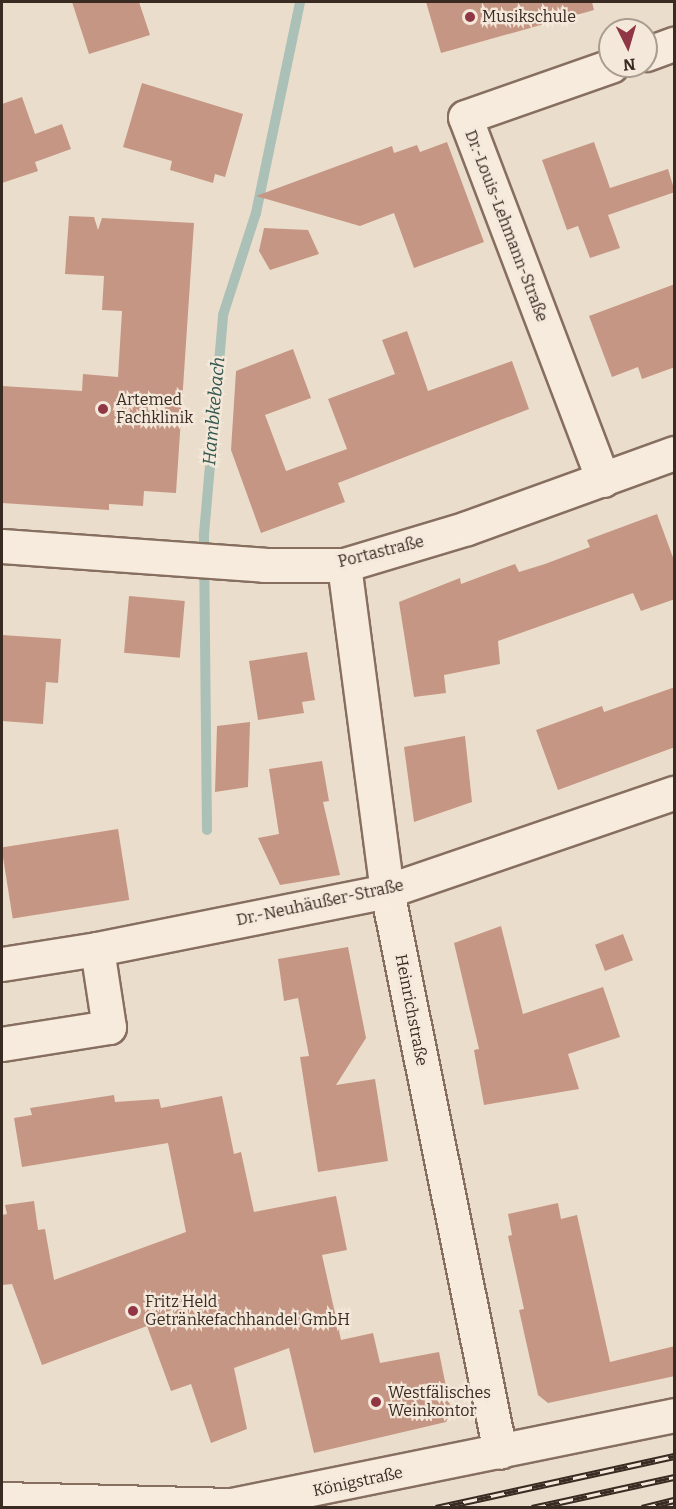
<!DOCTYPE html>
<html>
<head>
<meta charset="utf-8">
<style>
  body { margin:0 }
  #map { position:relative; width:676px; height:1509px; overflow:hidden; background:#ebddcb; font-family:Bitter,serif }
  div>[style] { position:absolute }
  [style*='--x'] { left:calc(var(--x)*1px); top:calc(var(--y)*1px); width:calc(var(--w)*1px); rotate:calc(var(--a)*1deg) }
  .stream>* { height:10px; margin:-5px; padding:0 5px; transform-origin:5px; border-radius:5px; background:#abc0b7 }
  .building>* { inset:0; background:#c69684; transform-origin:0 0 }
  .roads { filter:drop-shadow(2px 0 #876f60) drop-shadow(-2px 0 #876f60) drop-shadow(0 2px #876f60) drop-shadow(0 -2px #876f60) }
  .minor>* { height:33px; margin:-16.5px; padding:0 16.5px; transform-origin:16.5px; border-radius:16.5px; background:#f7ebde }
  .rail>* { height:7px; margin-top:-3.5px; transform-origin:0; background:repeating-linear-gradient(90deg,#f3e8da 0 14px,#392a22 0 28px); box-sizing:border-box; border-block:2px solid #392a22 }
  .dots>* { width:16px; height:16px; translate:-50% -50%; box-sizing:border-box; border:3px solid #f3e8da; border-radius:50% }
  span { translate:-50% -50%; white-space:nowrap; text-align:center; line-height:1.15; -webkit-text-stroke:4.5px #f3e8da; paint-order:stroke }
  .poi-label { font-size:16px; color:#392a22 }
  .left { translate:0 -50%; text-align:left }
  .street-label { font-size:16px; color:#392a22 }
  .water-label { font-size:18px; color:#33574f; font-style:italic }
  .frame { position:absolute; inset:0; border:3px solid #392a22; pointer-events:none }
  .north { position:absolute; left:598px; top:18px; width:60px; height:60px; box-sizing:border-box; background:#f3e8da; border:2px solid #a99c90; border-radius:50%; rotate:175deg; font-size:16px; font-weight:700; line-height:24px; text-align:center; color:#392a22 }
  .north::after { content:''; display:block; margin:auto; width:21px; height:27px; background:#913644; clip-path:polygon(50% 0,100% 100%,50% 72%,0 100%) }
</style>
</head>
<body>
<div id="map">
  <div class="stream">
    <div style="--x:207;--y:830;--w:296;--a:-90.6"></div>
    <div style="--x:204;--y:534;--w:220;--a:-85"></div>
    <div style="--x:223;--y:315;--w:107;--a:-72.1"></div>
    <div style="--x:256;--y:213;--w:216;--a:-78.2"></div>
  </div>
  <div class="building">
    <div style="clip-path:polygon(72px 2px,139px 2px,150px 35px,89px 54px)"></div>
    <div style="clip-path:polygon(426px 2px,592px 2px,594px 10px,441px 53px)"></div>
    <div style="clip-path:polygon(142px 83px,243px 114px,225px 177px,215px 174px,213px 183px,170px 170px,172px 161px,123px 147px)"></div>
    <div style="clip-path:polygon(22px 97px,35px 134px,62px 124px,71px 149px,35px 162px,38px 171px,2px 183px,2px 104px)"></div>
    <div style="clip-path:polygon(447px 142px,484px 242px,414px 268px,394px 213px,360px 226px,256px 196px,392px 146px,394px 153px,417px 145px,420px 152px)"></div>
    <div style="clip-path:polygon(594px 142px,610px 188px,668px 169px,675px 192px,608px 215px,620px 248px,590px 258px,578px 226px,567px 230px,542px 160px)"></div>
    <div style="clip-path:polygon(69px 216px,94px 217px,98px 230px,102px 218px,194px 223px,176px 493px,144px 491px,143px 506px,109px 504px,109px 510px,2px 503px,2px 386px,82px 391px,83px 374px,118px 377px,122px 311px,102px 310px,104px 276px,65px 274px)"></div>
    <div style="clip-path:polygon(264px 228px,308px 230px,319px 254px,270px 270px,259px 251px)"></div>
    <div style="clip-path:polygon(675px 284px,675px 367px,642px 379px,638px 367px,612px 377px,589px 316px)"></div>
    <div style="clip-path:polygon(407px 331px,428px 391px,512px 361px,529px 409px,338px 483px,345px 502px,261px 533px,231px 450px,236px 371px,293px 349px,311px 398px,265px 415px,286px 471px,347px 449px,328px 399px,395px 374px,382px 340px)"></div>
    <div style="clip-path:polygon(657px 514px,675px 563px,675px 599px,641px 611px,633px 593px,498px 641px,500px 664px,444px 675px,446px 693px,414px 697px,399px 602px,460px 578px,461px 584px,515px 564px,519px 572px,545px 564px,590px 547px,587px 540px)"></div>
    <div style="left:129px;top:596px;width:56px;height:57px;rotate:5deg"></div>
    <div style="clip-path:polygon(2px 635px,61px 639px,58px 683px,46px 682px,43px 724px,2px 721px)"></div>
    <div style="clip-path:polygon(307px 652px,315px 700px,302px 702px,304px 713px,258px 720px,249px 661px)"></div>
    <div style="clip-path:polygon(675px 687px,675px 747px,558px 790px,536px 730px,602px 706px,604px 712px)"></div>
    <div style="clip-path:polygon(250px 722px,248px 787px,215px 792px,217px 726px)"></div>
    <div style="clip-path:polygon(465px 736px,472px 802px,414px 822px,404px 747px)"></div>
    <div style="clip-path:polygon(322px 761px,329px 801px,323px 802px,340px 875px,280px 885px,258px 838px,279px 834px,269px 769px)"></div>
    <div style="left:118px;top:829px;width:72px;height:118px;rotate:81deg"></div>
    <div style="clip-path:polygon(501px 926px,523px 1014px,603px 987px,620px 1037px,568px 1054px,579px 1089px,484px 1105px,474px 1050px,479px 1049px,454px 943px)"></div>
    <div style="left:623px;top:934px;width:28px;height:30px;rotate:69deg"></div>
    <div style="clip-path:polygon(348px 947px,366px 1038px,336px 1085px,375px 1079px,388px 1161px,318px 1172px,300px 1057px,309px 1056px,298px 998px,284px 1001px,278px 959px)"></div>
    <div style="clip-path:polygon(114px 1095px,115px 1102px,159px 1099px,161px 1108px,222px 1096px,234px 1154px,241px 1152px,254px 1212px,336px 1196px,347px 1250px,322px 1255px,341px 1340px,373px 1333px,380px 1363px,439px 1352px,451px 1411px,446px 1422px,314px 1453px,289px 1348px,234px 1368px,247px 1429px,211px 1443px,191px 1384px,171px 1391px,147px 1326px,42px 1365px,12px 1284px,2px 1285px,2px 1215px,7px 1214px,5px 1205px,34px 1201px,38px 1230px,45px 1229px,54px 1280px,186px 1232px,168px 1143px,22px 1167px,14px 1118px,32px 1115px,30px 1108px)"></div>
    <div style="clip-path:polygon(558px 1203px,561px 1219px,577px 1215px,610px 1362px,675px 1346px,675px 1376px,548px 1403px,538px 1395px,519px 1310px,524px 1309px,508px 1236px,512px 1235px,508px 1214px)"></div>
  </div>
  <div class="roads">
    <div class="minor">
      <div style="--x:646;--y:54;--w:30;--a:-20"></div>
      <div style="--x:603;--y:480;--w:388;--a:-110.8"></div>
      <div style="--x:465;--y:117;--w:155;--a:-19.3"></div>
      <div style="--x:2;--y:546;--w:263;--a:4.1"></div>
      <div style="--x:264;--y:565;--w:80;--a:0"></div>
      <div style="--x:344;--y:565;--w:128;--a:-16.7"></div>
      <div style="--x:467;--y:528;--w:220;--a:-19.9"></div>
      <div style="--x:344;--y:565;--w:329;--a:82.5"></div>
      <div style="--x:387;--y:891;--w:572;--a:78.61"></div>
      <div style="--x:97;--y:949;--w:296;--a:-11.3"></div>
      <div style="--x:387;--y:891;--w:303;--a:-18.9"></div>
      <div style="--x:2;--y:964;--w:96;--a:-9"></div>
      <div style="--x:97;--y:949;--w:79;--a:81.3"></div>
      <div style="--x:109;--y:1027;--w:108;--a:171"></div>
      <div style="--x:2;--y:1499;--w:230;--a:1.5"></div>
      <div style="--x:232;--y:1505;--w:451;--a:-11.5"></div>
    </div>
  </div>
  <div class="rail">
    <div style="--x:436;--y:1508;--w:244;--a:-12.3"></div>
    <div style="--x:532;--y:1508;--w:145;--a:-12.3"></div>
    <div style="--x:642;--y:1508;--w:33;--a:-14"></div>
  </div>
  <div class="dots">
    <div style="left:470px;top:17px;background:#913644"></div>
    <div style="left:103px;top:409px;background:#913644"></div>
    <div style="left:133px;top:1311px;background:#913644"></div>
    <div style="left:376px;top:1402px;background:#913644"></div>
  </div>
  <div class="poi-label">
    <span class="left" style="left:482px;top:17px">Musikschule</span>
    <span class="left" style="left:116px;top:409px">Artemed<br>Fachklinik</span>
    <span class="left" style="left:145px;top:1311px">Fritz Held<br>Getränkefachhandel GmbH</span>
    <span class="left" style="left:388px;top:1402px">Westfälisches<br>Weinkontor</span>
  </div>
  <div class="street-label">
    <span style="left:506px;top:226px;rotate:69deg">Dr.-Louis-Lehmann-Straße</span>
    <span style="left:381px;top:552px;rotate:-14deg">Portastraße</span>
    <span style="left:320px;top:903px;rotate:-12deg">Dr.-Neuhäußer-Straße</span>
    <span style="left:411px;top:1010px;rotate:79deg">Heinrichstraße</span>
    <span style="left:358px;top:1482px;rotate:-12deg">Königstraße</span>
  </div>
  <div class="water-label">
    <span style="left:214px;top:411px;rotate:-85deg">Hambkebach</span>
  </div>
  <div class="frame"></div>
  <div class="north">N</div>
</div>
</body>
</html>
